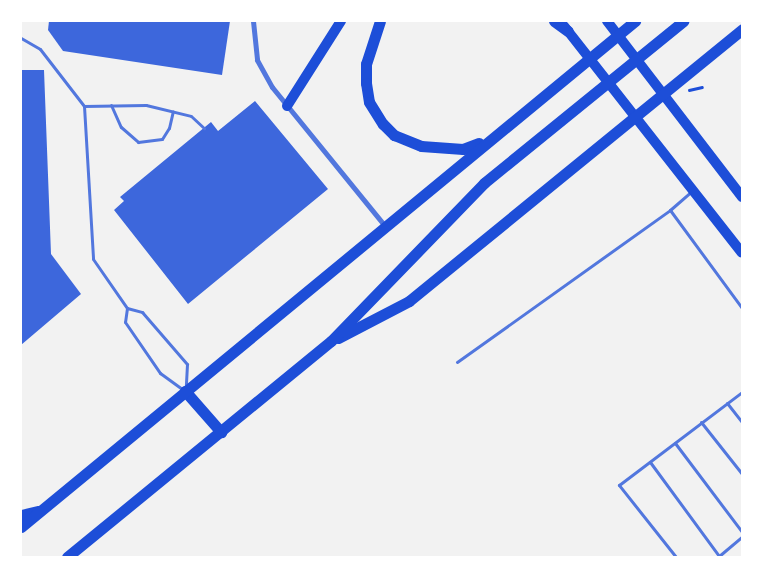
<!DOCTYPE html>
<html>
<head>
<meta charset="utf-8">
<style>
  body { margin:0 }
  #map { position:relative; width:763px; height:578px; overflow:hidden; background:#f2f2f2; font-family:Rubik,sans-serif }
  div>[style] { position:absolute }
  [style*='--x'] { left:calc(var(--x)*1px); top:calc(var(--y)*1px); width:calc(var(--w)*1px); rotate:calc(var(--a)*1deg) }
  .building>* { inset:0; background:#3d67dc }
  .path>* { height:2.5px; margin:-1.25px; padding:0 1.25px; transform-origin:1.25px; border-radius:1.25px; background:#1d4ed8 }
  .service>* { height:3px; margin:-1.5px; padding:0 1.5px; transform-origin:1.5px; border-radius:1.5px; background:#5277de }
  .minor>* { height:5px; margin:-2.5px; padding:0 2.5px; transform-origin:2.5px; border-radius:2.5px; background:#5277de }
  .secondary>* { height:10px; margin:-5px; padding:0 5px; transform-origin:5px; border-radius:5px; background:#1d4ed8 }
  .primary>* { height:11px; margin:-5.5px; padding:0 5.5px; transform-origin:5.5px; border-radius:5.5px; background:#1d4ed8 }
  span { translate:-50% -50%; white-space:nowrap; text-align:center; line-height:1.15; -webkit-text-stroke:4px #fff; paint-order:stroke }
  .frame { position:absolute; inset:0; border:22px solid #fff; pointer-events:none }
</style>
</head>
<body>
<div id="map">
  <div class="building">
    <div style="clip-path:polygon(49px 21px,230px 21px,222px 75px,63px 51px,48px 30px)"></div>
    <div style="clip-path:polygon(21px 70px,44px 70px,51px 254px,81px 294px,21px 345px)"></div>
    <div style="clip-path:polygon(255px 101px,328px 189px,188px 304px,114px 210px,124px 201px,120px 197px,211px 122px,218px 131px)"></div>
  </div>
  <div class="path">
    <div style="--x:689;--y:90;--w:13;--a:-13"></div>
  </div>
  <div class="service">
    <div style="--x:21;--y:38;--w:22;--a:30"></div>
    <div style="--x:40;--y:49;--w:72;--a:52.3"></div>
    <div style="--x:84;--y:106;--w:153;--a:86.6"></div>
    <div style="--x:93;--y:259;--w:60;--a:55.2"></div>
    <div style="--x:127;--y:308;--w:16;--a:15"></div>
    <div style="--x:142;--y:312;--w:69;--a:49.1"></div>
    <div style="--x:187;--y:364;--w:22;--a:93"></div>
    <div style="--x:111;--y:105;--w:24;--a:66"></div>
    <div style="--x:121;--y:127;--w:23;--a:41"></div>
    <div style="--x:138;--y:142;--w:24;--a:-7"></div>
    <div style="--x:162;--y:139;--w:13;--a:-58"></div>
    <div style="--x:169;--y:128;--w:17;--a:-77"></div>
    <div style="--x:84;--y:106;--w:62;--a:-0.9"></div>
    <div style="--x:146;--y:105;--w:46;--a:13.7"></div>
    <div style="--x:191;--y:116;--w:18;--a:43"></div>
    <div style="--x:670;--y:210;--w:28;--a:-41"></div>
    <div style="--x:127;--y:308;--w:14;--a:98"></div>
    <div style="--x:125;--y:322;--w:62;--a:55.5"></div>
    <div style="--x:160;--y:373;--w:29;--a:36"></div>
    <div style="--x:457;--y:362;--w:262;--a:-35.5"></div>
    <div style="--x:670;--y:210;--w:122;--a:53.7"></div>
    <div style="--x:727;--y:403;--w:24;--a:52"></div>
    <div style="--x:701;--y:422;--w:66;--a:51.7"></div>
    <div style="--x:675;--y:443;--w:111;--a:53"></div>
    <div style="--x:650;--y:462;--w:117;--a:53.7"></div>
    <div style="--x:719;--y:556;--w:30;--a:-40"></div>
    <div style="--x:676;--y:557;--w:92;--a:-128.4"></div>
    <div style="--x:619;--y:485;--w:154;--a:-37.1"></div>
  </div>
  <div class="minor">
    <div style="--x:253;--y:21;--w:39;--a:84"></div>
    <div style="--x:257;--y:60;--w:31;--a:61"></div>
    <div style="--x:272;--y:87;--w:179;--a:50.9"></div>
  </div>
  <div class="secondary">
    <div style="--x:607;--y:21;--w:222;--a:52.5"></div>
    <div style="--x:564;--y:26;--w:288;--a:51.9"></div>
    <div style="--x:287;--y:106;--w:101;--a:-57.6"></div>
  </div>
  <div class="primary">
    <div style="--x:380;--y:21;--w:45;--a:108"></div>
    <div style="--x:366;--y:64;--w:19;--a:90"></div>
    <div style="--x:366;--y:83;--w:19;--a:81"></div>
    <div style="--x:369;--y:102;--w:26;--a:58"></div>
    <div style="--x:383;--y:124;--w:16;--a:45"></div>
    <div style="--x:394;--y:135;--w:29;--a:22"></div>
    <div style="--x:421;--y:146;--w:42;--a:4.1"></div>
    <div style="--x:463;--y:149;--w:17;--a:-21"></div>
    <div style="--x:554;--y:21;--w:17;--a:36"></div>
    <div style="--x:338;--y:338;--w:80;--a:-27.5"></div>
    <div style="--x:409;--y:301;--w:430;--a:-39.2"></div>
    <div style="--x:185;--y:391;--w:55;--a:48.7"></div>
    <div style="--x:21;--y:515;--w:18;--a:-13"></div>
    <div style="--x:21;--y:527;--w:796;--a:-39.49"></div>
    <div style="--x:67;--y:557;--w:341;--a:-39.3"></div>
    <div style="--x:331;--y:341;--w:220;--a:-45.9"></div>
    <div style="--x:484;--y:183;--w:257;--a:-39.1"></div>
  </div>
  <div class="frame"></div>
</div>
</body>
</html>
